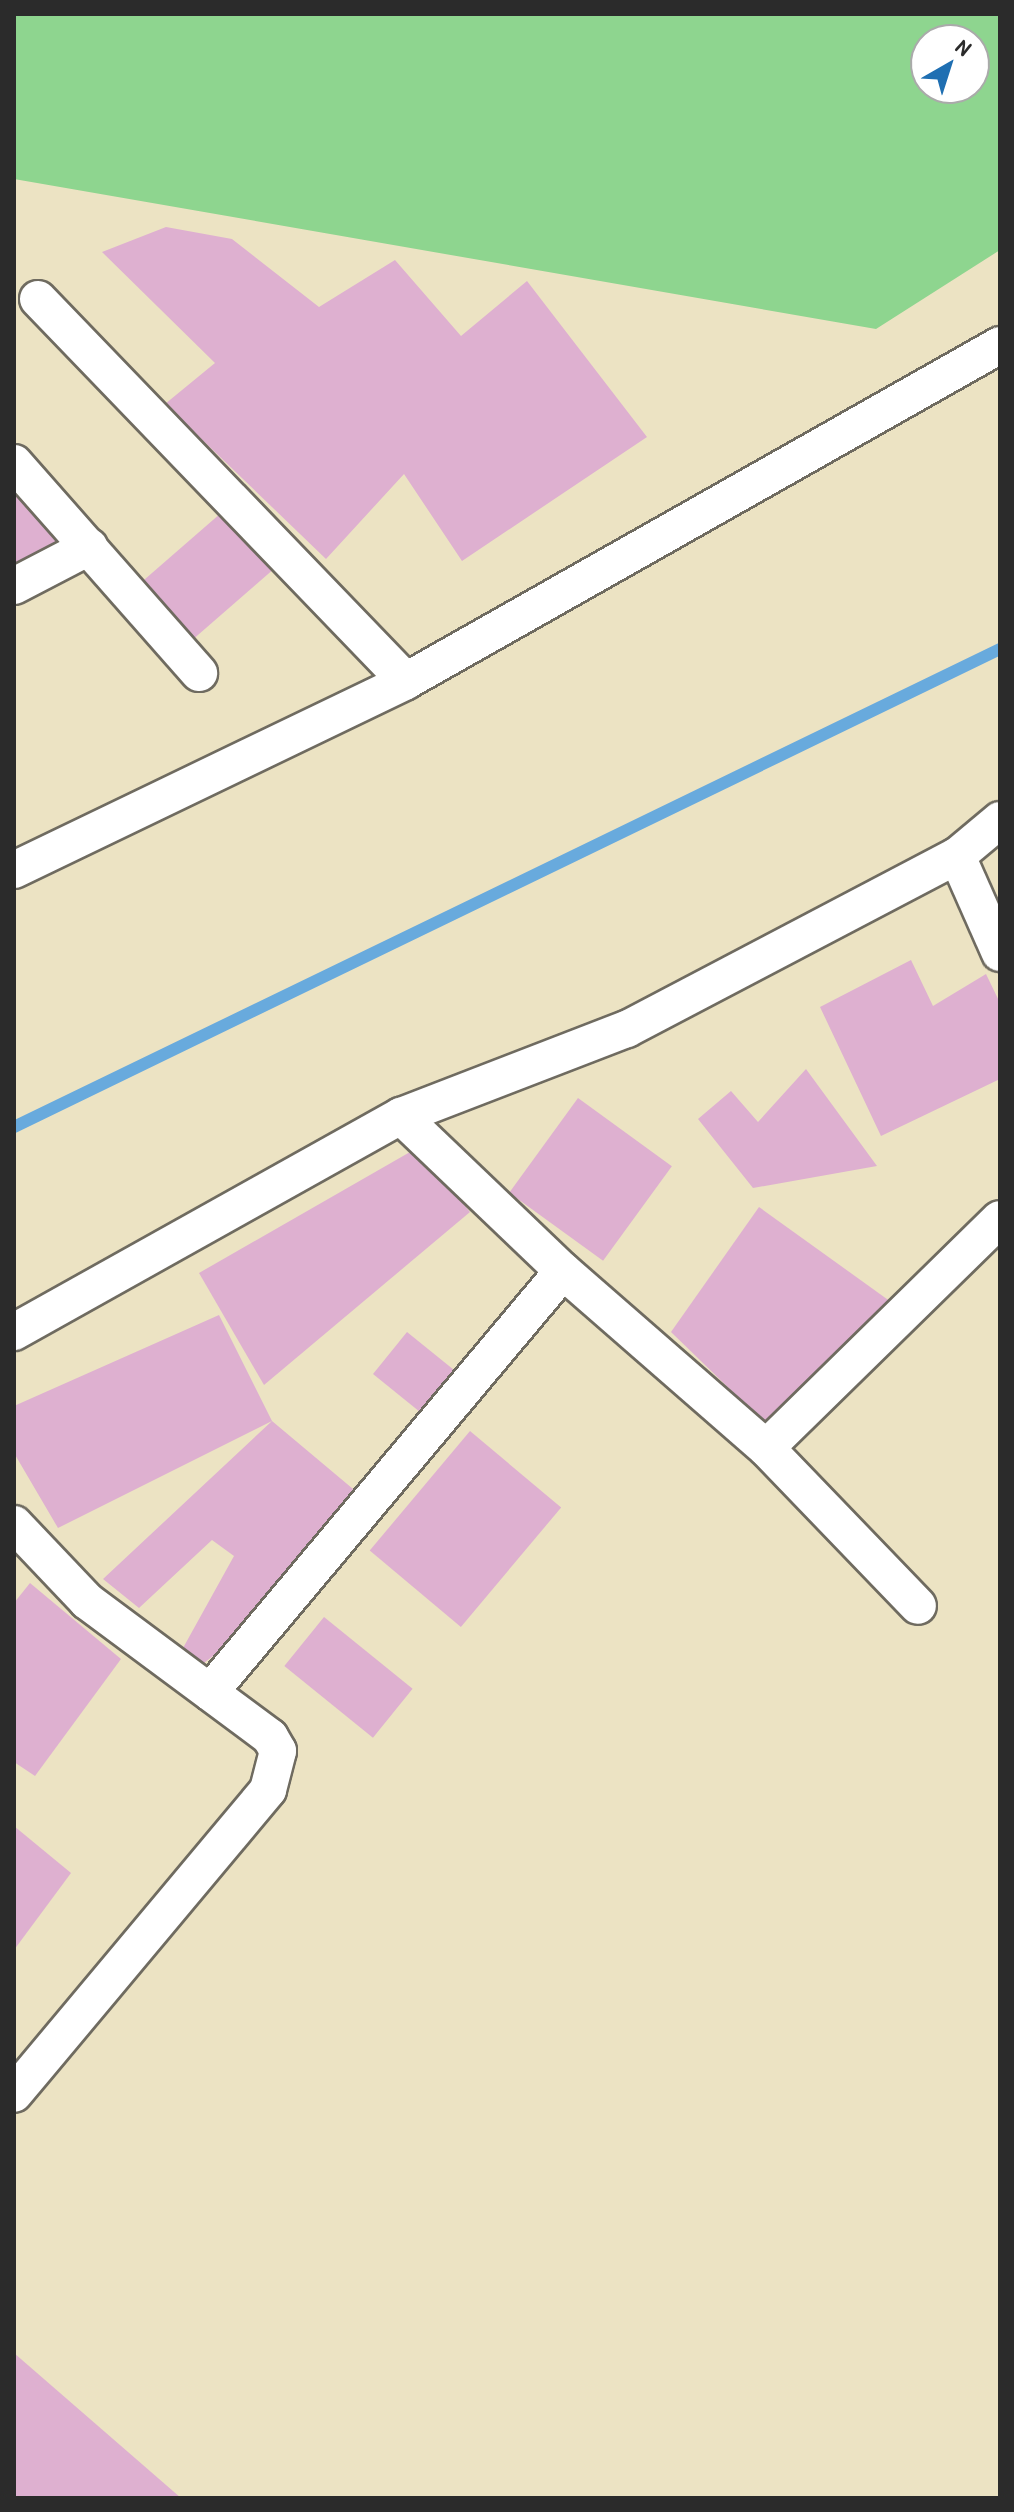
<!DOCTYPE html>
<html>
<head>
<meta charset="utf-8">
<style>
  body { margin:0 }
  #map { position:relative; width:1014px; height:2512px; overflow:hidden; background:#ece3c3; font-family:"Patrick Hand",sans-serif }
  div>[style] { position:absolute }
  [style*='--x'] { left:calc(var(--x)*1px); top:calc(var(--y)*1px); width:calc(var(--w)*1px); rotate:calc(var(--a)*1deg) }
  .green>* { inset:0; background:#8ed58f }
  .stream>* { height:12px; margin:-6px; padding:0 6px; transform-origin:6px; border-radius:6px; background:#68aadd }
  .building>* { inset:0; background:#deb0d0; transform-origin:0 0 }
  .roads { filter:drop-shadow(2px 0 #6f6b60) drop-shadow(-2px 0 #6f6b60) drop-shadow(0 2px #6f6b60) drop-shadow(0 -2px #6f6b60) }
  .street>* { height:36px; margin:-18px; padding:0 18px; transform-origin:18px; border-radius:18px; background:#fff }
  span { translate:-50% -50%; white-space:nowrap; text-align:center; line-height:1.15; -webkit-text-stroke:6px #fff; paint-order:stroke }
  .frame { position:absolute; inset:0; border:16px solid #2b2b2b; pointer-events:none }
  .north { position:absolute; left:910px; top:24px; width:80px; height:80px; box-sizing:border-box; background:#fff; border:2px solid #aaa; border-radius:50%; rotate:39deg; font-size:22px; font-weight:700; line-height:32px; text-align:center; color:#2b2b2b }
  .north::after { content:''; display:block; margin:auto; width:28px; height:36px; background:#1f6fb2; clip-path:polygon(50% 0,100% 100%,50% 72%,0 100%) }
</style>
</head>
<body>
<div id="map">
  <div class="green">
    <div style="clip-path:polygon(evenodd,14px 14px,1000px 14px,1000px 250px,876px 329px,14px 179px,14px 14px,926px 40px,974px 40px,974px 88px,926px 88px,926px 40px)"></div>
  </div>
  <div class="stream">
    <div style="--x:14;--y:1127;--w:1096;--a:-25.86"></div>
  </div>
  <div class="building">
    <div style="clip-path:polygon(166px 227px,232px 239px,319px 307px,395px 260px,461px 336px,527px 281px,647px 437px,462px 561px,404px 474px,326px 559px,165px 404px,215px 363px,102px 252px)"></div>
    <div style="clip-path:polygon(14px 489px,71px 538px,14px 570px)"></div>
    <div style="left:221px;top:513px;width:77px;height:115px;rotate:49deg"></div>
    <div style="clip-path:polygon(911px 960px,933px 1006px,986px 974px,1000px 1003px,1000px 1079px,881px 1136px,820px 1007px)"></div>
    <div style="clip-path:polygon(806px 1069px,877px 1166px,753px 1188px,698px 1119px,731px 1091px,758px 1122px)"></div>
    <div style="left:578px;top:1098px;width:116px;height:117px;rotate:36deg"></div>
    <div style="clip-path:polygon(417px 1148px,470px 1212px,264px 1385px,199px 1273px)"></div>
    <div style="clip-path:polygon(759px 1207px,898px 1307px,771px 1429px,671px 1332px)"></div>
    <div style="clip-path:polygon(219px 1315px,272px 1421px,359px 1494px,230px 1643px,200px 1666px,183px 1648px,234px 1556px,212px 1540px,139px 1608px,103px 1579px,272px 1421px,58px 1528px,14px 1453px,14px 1406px)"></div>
    <div style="left:407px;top:1332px;width:76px;height:54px;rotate:39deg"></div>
    <div style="left:470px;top:1431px;width:119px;height:156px;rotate:40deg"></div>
    <div style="clip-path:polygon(30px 1583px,121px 1659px,35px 1776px,14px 1762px,14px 1603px)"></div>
    <div style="left:324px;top:1617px;width:114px;height:63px;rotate:39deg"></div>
    <div style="clip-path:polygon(14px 1826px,71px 1873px,14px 1950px)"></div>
    <div style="clip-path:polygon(14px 2353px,181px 2498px,14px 2498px)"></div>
  </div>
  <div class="roads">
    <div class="street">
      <div style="--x:38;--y:299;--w:530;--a:46.07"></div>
      <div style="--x:14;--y:463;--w:280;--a:48.6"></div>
      <div style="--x:14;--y:586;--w:85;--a:-27.5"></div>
      <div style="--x:957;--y:856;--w:106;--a:66.1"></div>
      <div style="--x:14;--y:870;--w:435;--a:-25.7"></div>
      <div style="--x:406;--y:681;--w:682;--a:-29.49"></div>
      <div style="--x:563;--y:1271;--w:269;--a:41.1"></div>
      <div style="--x:766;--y:1448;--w:219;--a:46.1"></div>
      <div style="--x:14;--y:1332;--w:443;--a:-29.2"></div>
      <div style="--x:401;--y:1116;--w:242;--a:-21.1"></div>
      <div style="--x:627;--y:1029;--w:373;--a:-27.7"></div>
      <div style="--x:957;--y:856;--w:56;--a:-39.9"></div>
      <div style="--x:766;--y:1448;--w:327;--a:-44.4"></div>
      <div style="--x:14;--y:1524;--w:106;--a:46.5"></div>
      <div style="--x:87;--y:1601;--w:228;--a:36.6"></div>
      <div style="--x:270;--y:1737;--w:16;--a:60"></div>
      <div style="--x:278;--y:1751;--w:40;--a:104.4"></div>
      <div style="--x:268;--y:1790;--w:396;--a:129.9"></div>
      <div style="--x:210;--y:1692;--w:549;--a:-50.02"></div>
      <div style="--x:563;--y:1271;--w:224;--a:-136.3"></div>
    </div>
  </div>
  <div class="frame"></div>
  <div class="north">N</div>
</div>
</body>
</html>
